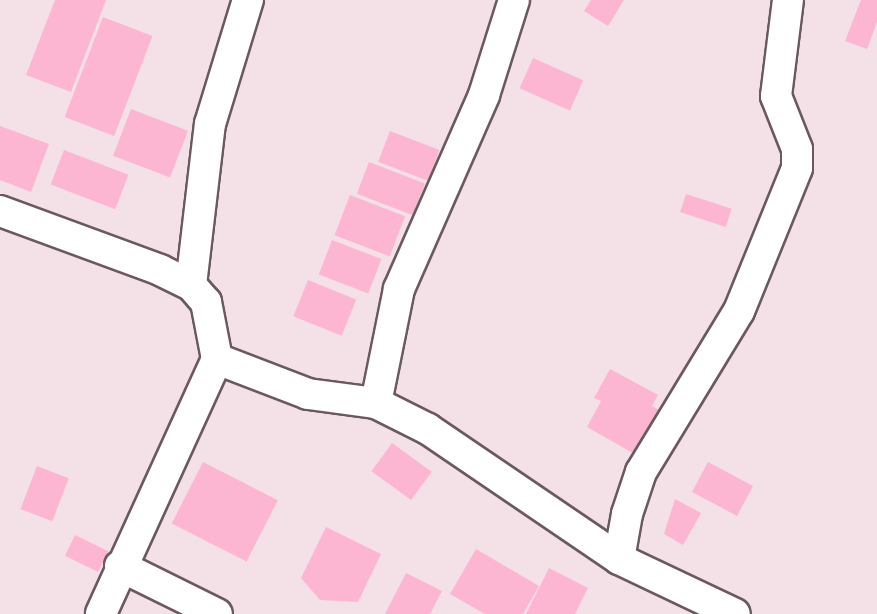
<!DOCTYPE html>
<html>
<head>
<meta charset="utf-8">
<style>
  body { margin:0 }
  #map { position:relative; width:877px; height:614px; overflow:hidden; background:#f4e0e7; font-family:"Titillium Web",sans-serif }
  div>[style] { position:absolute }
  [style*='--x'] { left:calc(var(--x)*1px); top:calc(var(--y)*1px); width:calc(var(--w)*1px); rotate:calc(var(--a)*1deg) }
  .building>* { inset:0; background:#fdb6d1; transform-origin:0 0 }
  .roads { filter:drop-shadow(2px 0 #6a595f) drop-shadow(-2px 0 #6a595f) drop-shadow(0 2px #6a595f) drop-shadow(0 -2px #6a595f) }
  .minor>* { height:30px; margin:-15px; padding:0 15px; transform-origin:15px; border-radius:15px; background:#fff }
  span { translate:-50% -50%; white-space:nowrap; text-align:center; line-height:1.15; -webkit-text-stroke:6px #ffeff4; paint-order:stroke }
</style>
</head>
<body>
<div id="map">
  <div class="building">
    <div style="clip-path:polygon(55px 0,106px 0,71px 92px,26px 75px)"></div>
    <div style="clip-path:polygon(591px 0,624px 0,608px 26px,584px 11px)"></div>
    <div style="clip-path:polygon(861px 0,877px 0,877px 22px,867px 49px,845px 41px)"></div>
    <div style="left:103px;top:17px;width:53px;height:107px;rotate:21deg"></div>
    <div style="left:533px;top:58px;width:55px;height:33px;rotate:24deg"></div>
    <div style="left:131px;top:109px;width:61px;height:50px;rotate:21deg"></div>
    <div style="clip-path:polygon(0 126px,49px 144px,31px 192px,0 180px)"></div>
    <div style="left:390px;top:131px;width:53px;height:33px;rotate:21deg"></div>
    <div style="left:64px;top:150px;width:69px;height:37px;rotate:21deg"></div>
    <div style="left:369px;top:162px;width:60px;height:34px;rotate:21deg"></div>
    <div style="left:686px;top:194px;width:48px;height:19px;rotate:18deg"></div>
    <div style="left:350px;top:195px;width:59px;height:43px;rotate:21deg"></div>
    <div style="left:332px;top:240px;width:53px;height:37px;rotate:21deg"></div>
    <div style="left:308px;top:280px;width:52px;height:39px;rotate:22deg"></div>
    <div style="clip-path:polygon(610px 369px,658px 395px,652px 406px,664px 413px,636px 455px,587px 427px,601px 401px,594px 398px)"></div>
    <div style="left:392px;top:443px;width:49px;height:35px;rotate:36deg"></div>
    <div style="left:203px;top:462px;width:84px;height:69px;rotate:27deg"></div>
    <div style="left:708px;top:462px;width:51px;height:34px;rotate:28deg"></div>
    <div style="left:37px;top:466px;width:34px;height:46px;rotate:21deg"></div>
    <div style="clip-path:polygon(675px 499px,701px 513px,683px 545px,664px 534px)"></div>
    <div style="clip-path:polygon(326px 527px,381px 554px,358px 602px,320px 600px,301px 578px)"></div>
    <div style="left:75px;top:535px;width:37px;height:23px;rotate:26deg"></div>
    <div style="clip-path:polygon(476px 549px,539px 586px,523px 614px,485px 614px,450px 594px)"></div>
    <div style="clip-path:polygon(549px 568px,588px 588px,575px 614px,526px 614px)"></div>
    <div style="clip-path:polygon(406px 573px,442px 591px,430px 614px,385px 614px)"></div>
  </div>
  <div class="roads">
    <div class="minor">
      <div style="--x:0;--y:211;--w:171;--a:20.2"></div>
      <div style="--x:160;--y:270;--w:34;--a:26"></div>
      <div style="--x:191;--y:285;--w:23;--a:49"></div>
      <div style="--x:206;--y:302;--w:58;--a:79.1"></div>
      <div style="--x:217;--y:359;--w:280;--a:114.5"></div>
      <div style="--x:191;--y:285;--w:162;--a:-83.3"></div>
      <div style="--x:210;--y:124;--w:130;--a:-73"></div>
      <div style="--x:217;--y:359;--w:97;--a:21"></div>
      <div style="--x:308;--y:394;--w:69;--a:7.5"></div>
      <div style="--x:376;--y:403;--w:58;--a:26.6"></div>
      <div style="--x:428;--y:429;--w:231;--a:34.2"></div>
      <div style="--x:619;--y:559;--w:128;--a:25.4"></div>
      <div style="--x:376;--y:403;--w:116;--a:-78.6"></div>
      <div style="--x:399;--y:289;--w:212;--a:-66.3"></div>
      <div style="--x:484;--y:95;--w:100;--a:-72.5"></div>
      <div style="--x:619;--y:559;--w:46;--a:-79.9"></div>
      <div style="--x:627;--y:514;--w:44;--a:-71.6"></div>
      <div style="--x:641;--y:472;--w:188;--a:-58.7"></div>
      <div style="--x:739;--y:311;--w:154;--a:-67.9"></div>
      <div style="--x:797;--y:168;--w:19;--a:-90"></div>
      <div style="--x:797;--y:149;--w:57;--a:-111.6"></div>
      <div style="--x:776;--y:96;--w:97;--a:-82.9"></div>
      <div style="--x:120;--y:566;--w:108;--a:26.3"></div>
    </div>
  </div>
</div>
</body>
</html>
